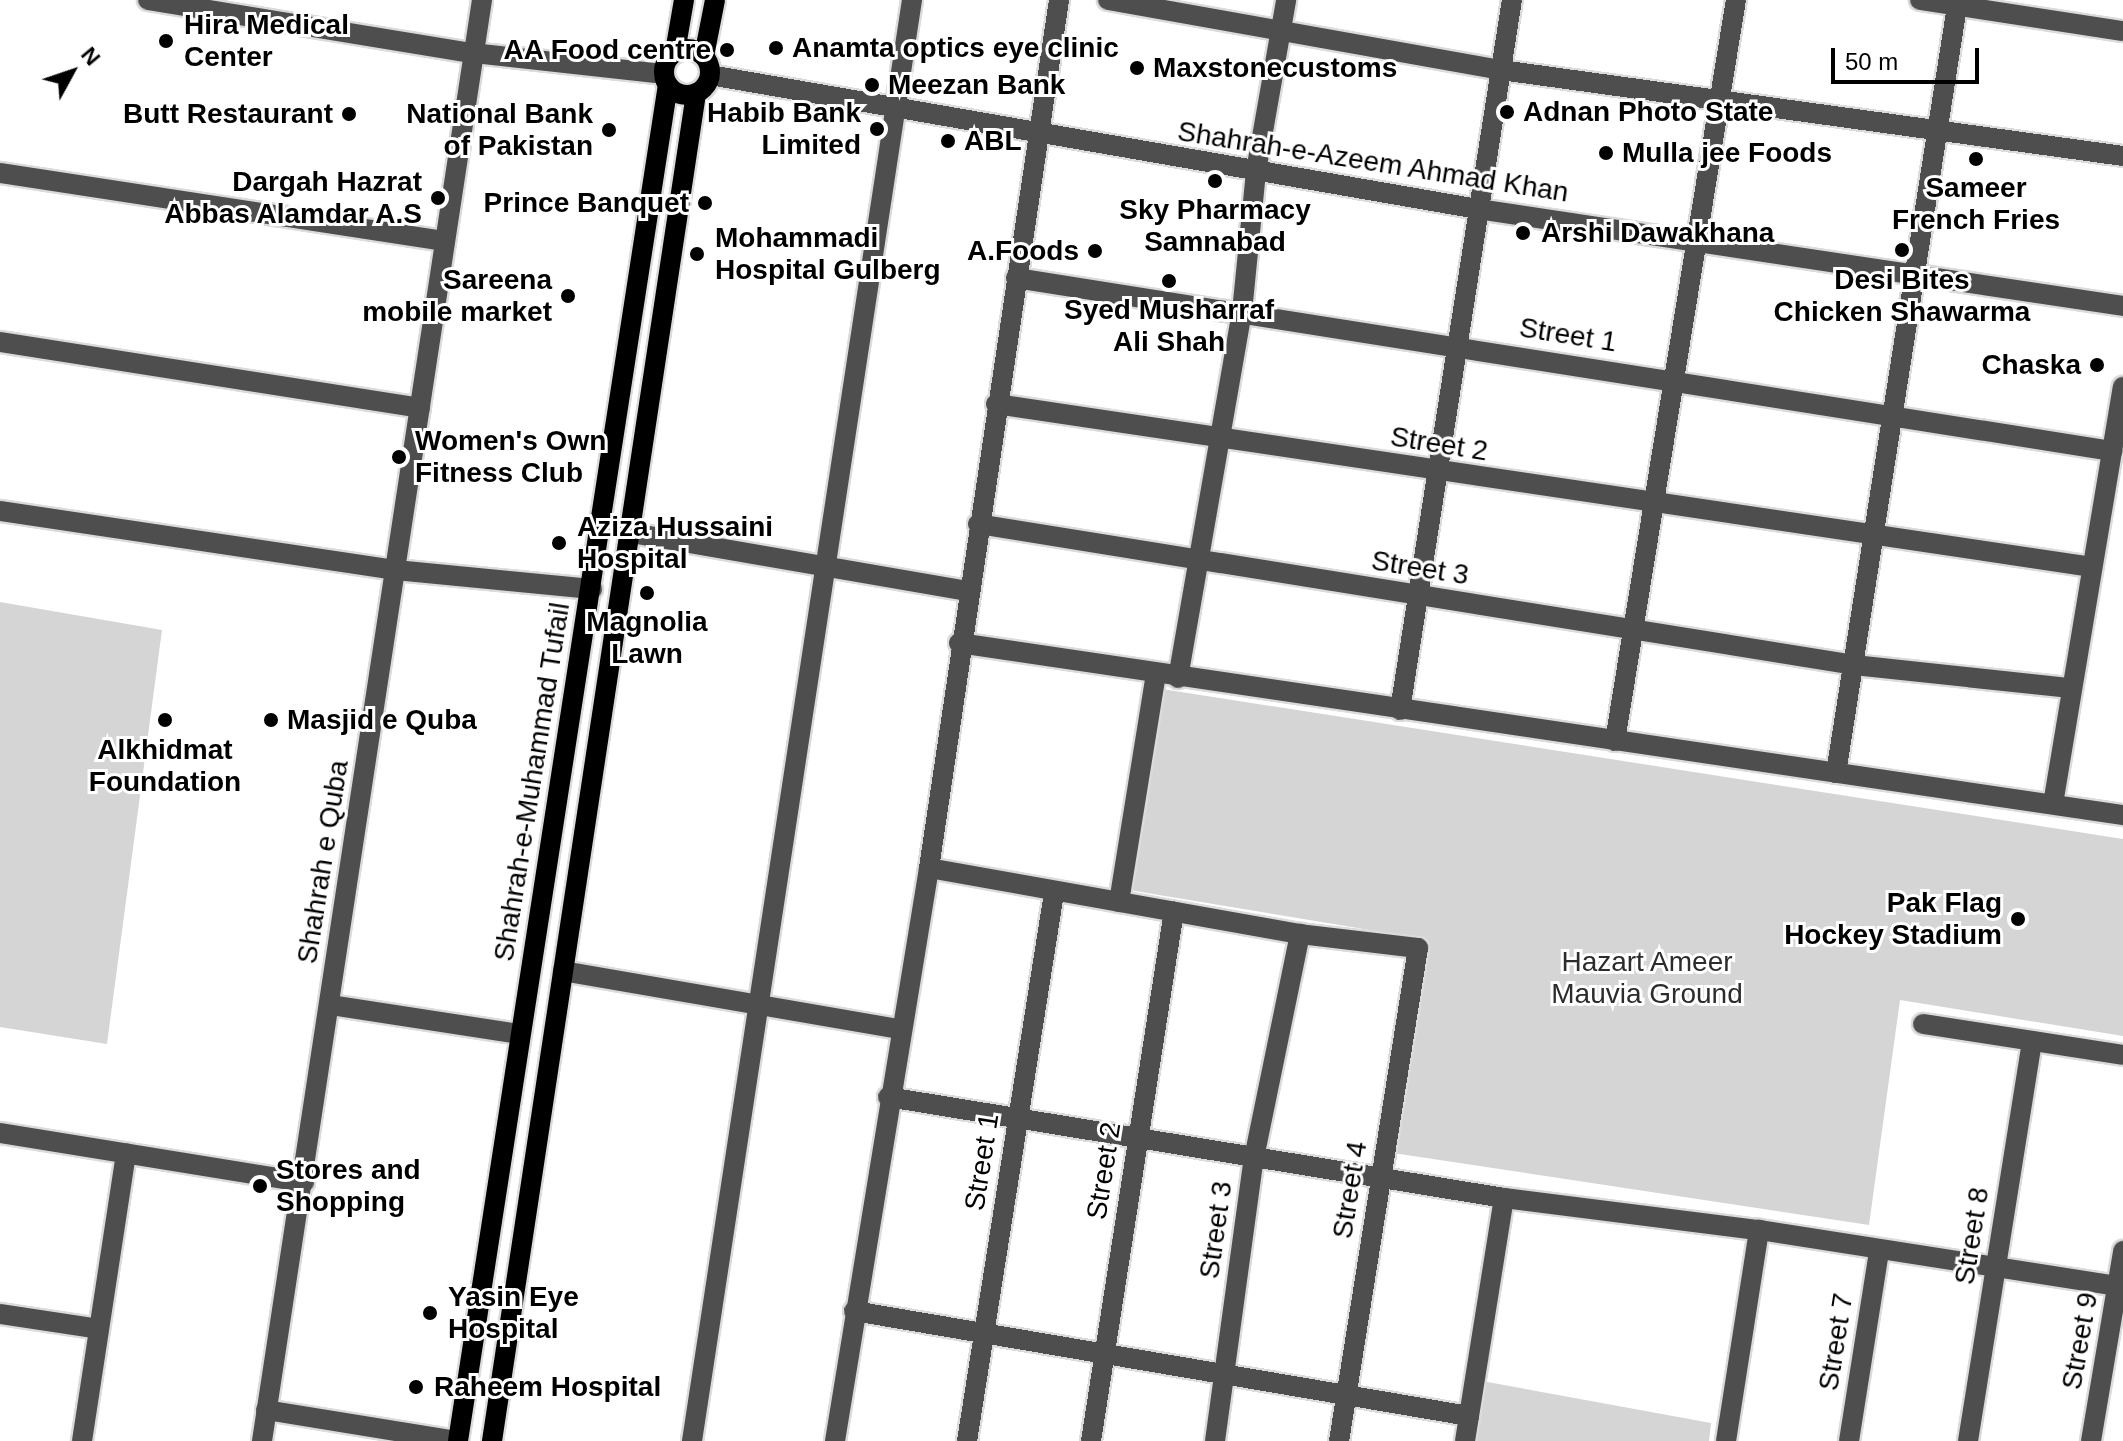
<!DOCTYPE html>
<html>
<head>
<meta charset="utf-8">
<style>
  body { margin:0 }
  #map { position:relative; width:2123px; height:1441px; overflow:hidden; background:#fff; font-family:Arial,sans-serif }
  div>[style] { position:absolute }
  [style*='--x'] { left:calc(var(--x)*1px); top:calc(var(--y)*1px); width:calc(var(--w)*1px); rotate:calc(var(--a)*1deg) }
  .green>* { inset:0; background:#d5d5d5 }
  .roads { filter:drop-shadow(2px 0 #dbdbdb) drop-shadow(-2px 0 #dbdbdb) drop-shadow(0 2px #dbdbdb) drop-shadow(0 -2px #dbdbdb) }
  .minor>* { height:20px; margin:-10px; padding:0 10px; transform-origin:10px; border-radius:10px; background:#4e4e4e }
  .major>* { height:20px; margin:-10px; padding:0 10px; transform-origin:10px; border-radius:10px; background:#000 }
  .major>.ring { margin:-10px; padding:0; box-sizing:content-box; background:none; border:20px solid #000; border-radius:50% }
  .dots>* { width:22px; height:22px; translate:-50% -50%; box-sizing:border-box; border:4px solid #fff; border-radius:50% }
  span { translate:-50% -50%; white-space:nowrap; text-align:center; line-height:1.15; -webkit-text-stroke:6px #fff; paint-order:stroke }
  .poi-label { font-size:28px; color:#000; font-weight:700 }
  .left { translate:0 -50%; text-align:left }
  .right { translate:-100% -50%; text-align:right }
  .street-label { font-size:28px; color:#000 }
  .park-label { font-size:28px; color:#2c2c2c }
  .north { position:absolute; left:32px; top:32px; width:80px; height:80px; -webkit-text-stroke:6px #fff; paint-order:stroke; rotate:50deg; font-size:22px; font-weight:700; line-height:32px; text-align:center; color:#000 }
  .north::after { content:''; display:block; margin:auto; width:28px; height:36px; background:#000; clip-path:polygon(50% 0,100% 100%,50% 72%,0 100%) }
  .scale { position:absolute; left:1831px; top:48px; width:148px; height:36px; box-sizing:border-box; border:4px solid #000; border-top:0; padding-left:10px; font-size:24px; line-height:28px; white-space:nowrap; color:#000; -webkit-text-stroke:6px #fff; paint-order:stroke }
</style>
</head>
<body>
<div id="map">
  <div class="green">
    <div style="clip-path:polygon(0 602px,162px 630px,107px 1044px,0 1027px)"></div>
    <div style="clip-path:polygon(1162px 689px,2123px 839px,2123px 1036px,1900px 1000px,1869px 1225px,1393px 1153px,1424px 939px,1129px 890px)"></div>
    <div style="clip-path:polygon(1482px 1381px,1711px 1423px,1709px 1441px,1474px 1441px)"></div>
  </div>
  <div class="roads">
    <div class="minor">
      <div style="--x:148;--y:0;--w:329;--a:9.3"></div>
      <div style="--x:473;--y:53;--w:192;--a:6.3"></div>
      <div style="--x:1108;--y:0;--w:399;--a:10.1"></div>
      <div style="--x:1501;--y:70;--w:628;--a:7.87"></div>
      <div style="--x:1920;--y:0;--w:205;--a:8.7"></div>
      <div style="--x:710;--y:75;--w:780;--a:9.9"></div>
      <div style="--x:1478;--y:209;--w:652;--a:8.55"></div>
      <div style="--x:0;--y:173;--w:450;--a:8.7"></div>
      <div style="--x:1016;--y:278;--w:1110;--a:8.97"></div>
      <div style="--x:0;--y:342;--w:425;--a:8.9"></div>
      <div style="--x:996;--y:404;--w:1108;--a:8.46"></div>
      <div style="--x:0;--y:511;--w:399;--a:8.5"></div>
      <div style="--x:395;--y:570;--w:198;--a:5.5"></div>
      <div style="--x:978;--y:524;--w:887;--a:9.14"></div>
      <div style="--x:1854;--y:665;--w:218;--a:6.1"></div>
      <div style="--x:632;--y:533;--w:340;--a:9.8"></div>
      <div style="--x:959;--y:643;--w:1177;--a:8.41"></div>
      <div style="--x:1178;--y:678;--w:372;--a:-80.1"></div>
      <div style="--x:1242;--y:312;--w:142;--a:-84.3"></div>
      <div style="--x:1256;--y:171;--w:174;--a:-80"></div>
      <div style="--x:1400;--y:710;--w:719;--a:-81.04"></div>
      <div style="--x:1615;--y:741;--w:751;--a:-80.73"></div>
      <div style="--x:1836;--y:773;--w:783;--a:-81.03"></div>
      <div style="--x:2053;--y:804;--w:423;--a:-80.5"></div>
      <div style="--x:929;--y:868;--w:377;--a:10.1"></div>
      <div style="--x:1300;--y:934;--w:119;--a:6.8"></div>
      <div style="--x:1418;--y:948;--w:499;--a:99.1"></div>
      <div style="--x:1119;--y:902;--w:231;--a:-80.8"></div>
      <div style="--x:563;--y:971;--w:341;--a:9.8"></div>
      <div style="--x:330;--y:1005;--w:192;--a:8.7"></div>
      <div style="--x:1923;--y:1024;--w:202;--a:8.8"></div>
      <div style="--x:888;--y:1097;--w:624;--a:9.31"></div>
      <div style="--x:1504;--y:1198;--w:257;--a:7.2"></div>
      <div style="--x:1759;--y:1230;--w:368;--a:8.9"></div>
      <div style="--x:0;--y:1133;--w:308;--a:9.2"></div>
      <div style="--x:854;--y:1311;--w:624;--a:9.69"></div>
      <div style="--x:0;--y:1314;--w:100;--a:8.6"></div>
      <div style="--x:266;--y:1410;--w:194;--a:9.2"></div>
      <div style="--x:82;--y:1441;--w:291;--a:-81.3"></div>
      <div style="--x:262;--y:1441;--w:1458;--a:-81.32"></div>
      <div style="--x:692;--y:1441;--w:1458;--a:-81.32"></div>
      <div style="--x:835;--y:1441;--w:581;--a:-80.68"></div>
      <div style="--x:929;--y:868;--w:878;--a:-81.48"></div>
      <div style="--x:967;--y:1441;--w:555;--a:-80.98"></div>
      <div style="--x:1091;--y:1441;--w:536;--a:-81.1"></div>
      <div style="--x:1215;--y:1441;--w:286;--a:-82.2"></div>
      <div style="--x:1254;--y:1158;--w:229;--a:-78.4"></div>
      <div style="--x:1465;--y:1441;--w:246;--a:-80.9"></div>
      <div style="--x:1726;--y:1441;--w:214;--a:-81.1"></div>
      <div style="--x:1849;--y:1441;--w:192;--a:-81"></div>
      <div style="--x:1968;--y:1441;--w:405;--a:-80.9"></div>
      <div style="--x:2091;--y:1441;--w:193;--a:-80.4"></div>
    </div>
    <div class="major">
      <div class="ring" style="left:664px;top:49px;width:26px;height:26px"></div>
      <div style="--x:675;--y:52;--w:53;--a:-80.2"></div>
      <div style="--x:704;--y:56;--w:57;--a:-78.9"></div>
      <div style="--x:458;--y:1441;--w:1372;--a:-81.2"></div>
      <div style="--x:492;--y:1441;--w:1363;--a:-81.39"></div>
    </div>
  </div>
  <div class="dots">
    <div style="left:166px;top:41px;background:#000"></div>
    <div style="left:776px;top:48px;background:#000"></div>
    <div style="left:727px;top:50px;background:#000"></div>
    <div style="left:1137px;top:68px;background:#000"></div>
    <div style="left:872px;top:85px;background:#000"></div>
    <div style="left:1507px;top:112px;background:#000"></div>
    <div style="left:349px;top:114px;background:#000"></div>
    <div style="left:877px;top:129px;background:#000"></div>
    <div style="left:609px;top:130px;background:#000"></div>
    <div style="left:948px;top:141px;background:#000"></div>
    <div style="left:1606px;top:153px;background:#000"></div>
    <div style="left:1976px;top:159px;background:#000"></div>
    <div style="left:1215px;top:181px;background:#000"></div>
    <div style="left:438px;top:198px;background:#000"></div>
    <div style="left:705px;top:203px;background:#000"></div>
    <div style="left:1523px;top:233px;background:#000"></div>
    <div style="left:1902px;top:250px;background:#000"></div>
    <div style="left:1095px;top:251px;background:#000"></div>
    <div style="left:697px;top:254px;background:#000"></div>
    <div style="left:1169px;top:281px;background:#000"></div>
    <div style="left:568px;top:296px;background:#000"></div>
    <div style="left:2097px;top:365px;background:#000"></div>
    <div style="left:399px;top:457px;background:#000"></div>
    <div style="left:559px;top:543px;background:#000"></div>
    <div style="left:647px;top:593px;background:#000"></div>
    <div style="left:165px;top:720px;background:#000"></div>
    <div style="left:271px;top:720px;background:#000"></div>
    <div style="left:2018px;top:919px;background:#000"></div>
    <div style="left:260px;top:1186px;background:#000"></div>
    <div style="left:430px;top:1313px;background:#000"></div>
    <div style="left:416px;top:1387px;background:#000"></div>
  </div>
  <div class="poi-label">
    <span class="left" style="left:184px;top:41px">Hira Medical<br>Center</span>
    <span class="left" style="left:792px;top:48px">Anamta optics eye clinic</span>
    <span class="right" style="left:711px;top:50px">AA Food centre</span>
    <span class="left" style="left:1153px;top:68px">Maxstonecustoms</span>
    <span class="left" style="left:888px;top:85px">Meezan Bank</span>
    <span class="left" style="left:1523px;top:112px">Adnan Photo State</span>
    <span class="right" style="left:861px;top:129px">Habib Bank<br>Limited</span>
    <span class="right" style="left:333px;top:114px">Butt Restaurant</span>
    <span class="right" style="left:593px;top:130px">National Bank<br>of Pakistan</span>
    <span class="left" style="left:964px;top:141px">ABL</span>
    <span class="left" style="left:1622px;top:153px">Mulla jee Foods</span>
    <span class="right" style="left:422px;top:198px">Dargah Hazrat<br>Abbas Alamdar A.S</span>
    <span style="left:1976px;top:204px">Sameer<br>French Fries</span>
    <span class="right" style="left:689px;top:203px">Prince Banquet</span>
    <span style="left:1215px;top:226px">Sky Pharmacy<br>Samnabad</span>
    <span class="left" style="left:1541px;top:233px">Arshi Dawakhana</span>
    <span class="left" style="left:715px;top:254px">Mohammadi<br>Hospital Gulberg</span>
    <span class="right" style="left:1079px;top:251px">A.Foods</span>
    <span class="right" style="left:552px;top:296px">Sareena<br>mobile market</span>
    <span style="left:1902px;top:296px">Desi Bites<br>Chicken Shawarma</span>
    <span style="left:1169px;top:326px">Syed Musharraf<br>Ali Shah</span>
    <span class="right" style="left:2081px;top:365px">Chaska</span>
    <span class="left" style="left:415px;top:457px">Women's Own<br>Fitness Club</span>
    <span class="left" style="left:577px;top:543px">Aziza Hussaini<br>Hospital</span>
    <span style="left:647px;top:638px">Magnolia<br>Lawn</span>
    <span class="left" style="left:287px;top:720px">Masjid e Quba</span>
    <span style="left:165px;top:766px">Alkhidmat<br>Foundation</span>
    <span class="right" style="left:2002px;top:919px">Pak Flag<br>Hockey Stadium</span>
    <span class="left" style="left:276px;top:1186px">Stores and<br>Shopping</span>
    <span class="left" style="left:448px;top:1313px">Yasin Eye<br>Hospital</span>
    <span class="left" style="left:434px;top:1387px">Raheem Hospital</span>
  </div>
  <div class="street-label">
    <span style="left:1373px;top:162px;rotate:9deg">Shahrah-e-Azeem Ahmad Khan</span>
    <span style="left:1568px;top:335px;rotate:9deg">Street 1</span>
    <span style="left:1439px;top:444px;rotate:9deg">Street 2</span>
    <span style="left:1420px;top:568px;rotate:9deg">Street 3</span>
    <span style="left:532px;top:782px;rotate:-81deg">Shahrah-e-Muhammad Tufail</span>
    <span style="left:323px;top:862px;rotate:-81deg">Shahrah e Quba</span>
    <span style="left:982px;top:1162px;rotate:-81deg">Street 1</span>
    <span style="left:1104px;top:1171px;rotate:-81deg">Street 2</span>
    <span style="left:1350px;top:1190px;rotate:-81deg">Street 4</span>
    <span style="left:1216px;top:1230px;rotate:-82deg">Street 3</span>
    <span style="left:1972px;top:1236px;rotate:-81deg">Street 8</span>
    <span style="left:2080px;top:1341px;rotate:-80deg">Street 9</span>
    <span style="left:1836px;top:1342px;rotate:-81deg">Street 7</span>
  </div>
  <div class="park-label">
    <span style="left:1647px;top:978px">Hazart Ameer<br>Mauvia Ground</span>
  </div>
  <div class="north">N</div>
  <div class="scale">50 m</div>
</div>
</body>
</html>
